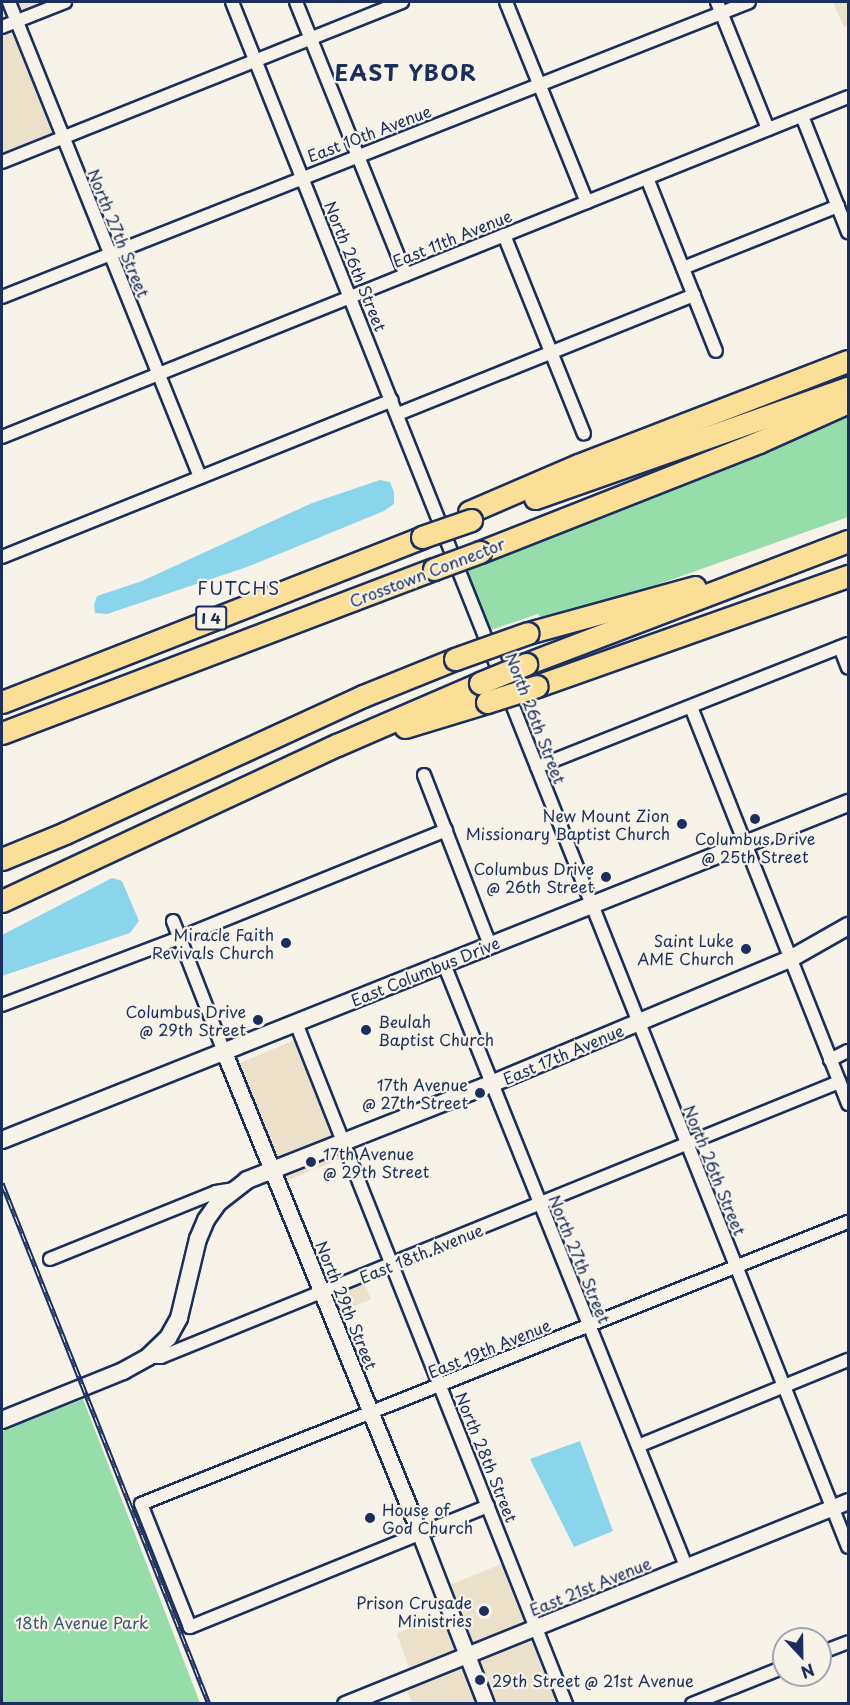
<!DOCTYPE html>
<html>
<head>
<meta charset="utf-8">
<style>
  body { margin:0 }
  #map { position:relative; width:850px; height:1705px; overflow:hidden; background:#f7f3e8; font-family:"Playpen Sans",sans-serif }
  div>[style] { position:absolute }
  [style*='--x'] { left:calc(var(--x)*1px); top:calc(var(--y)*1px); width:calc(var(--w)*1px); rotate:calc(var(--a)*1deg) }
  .built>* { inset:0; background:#ebe0ca; transform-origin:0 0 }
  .green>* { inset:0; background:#97ddaa }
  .water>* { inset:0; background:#8bd5ec }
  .roads { filter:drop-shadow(2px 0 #1b2f5e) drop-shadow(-2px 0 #1b2f5e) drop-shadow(0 2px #1b2f5e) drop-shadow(0 -2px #1b2f5e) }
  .minor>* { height:12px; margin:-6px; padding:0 6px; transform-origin:6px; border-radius:6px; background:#f7f3e8 }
  .tertiary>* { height:15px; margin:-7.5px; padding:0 7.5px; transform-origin:7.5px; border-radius:7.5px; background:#f7f3e8 }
  .secondary>* { height:16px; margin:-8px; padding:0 8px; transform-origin:8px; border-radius:8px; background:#f7f3e8 }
  .motorway>* { height:21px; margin:-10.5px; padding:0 10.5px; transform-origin:10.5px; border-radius:10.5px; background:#fbdf96 }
  .rail>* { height:5px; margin-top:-2.5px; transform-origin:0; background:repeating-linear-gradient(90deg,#f7f3e8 0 9px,#1b2f5e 0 18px); box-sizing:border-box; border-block:2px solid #1b2f5e }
  .bridges { filter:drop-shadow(2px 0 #1b2f5e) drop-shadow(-2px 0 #1b2f5e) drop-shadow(0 2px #1b2f5e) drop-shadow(0 -2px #1b2f5e) }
  .motorway-bridge>* { height:21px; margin:-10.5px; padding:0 10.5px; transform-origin:10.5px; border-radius:10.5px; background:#fbdf96 }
  .dots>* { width:16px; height:16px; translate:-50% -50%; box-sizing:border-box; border:3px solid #f7f3e8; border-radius:50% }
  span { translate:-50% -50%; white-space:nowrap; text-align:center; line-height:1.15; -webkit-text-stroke:4.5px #f7f3e8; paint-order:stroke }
  .shield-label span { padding:2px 4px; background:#f7f3e8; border:2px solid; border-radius:4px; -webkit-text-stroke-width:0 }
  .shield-label { font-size:15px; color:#1b2f5e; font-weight:700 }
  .street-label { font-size:16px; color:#1b2f5e }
  .poi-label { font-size:16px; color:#1b2f5e }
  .right { translate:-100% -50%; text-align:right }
  .left { translate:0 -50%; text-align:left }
  .park-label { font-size:16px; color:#3a5a71 }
  .neighbourhood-label { font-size:18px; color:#1b2f5e; letter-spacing:1.5px }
  .district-label { font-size:22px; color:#1b2f5e; font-weight:700; letter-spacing:1.5px }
  .frame { position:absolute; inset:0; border:3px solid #1b2f5e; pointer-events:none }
  .north { position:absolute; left:772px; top:1627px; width:60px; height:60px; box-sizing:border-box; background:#f7f3e8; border:2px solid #9fa5b1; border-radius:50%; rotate:158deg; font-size:16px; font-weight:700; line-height:24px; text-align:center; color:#1b2f5e }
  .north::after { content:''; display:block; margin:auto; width:21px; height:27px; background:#1b2f5e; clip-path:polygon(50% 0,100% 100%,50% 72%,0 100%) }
</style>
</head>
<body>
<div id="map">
  <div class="built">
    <div style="clip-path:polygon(2px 2px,43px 2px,10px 15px,56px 135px,2px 157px)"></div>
    <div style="clip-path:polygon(833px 2px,848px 2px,848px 25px,844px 27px)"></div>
    <div style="left:299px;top:1038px;width:127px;height:74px;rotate:67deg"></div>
    <div style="left:362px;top:1278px;width:23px;height:41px;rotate:67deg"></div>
    <div style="left:509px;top:1561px;width:71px;height:70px;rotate:68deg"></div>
    <div style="left:452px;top:1613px;width:44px;height:59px;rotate:70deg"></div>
    <div style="clip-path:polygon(534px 1635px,560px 1703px,491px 1703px,475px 1658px)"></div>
    <div style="clip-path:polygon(465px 1662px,480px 1703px,412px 1703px,405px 1686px)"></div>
  </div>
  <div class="green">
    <div style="clip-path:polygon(848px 416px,848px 517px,648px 588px,541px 618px,538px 614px,491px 630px,466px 569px,733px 464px)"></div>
    <div style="clip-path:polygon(83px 1399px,200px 1703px,2px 1703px,2px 1431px)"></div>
  </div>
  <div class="water">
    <div style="clip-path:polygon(380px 480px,390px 482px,394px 492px,394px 504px,384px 511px,247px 567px,107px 614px,95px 613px,94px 605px,97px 596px,142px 581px,312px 503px)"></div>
    <div style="clip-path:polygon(112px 878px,122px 881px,139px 921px,130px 933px,2px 976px,2px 935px)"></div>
    <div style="clip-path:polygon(580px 1441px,613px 1531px,574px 1547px,530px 1459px)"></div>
  </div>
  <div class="roads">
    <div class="minor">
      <div style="--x:9;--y:2;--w:512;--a:68.09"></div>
      <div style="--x:232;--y:2;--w:1663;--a:68.26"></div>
      <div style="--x:296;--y:2;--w:294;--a:68.1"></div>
      <div style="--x:506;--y:2;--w:216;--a:68"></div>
      <div style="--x:717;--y:2;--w:137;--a:68.1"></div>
      <div style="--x:2;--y:27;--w:68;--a:-21.6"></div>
      <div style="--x:802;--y:116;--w:125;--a:68.4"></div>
      <div style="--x:2;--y:162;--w:431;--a:-21.8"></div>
      <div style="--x:647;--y:178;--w:186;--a:68.3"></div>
      <div style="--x:504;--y:235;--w:214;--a:68.1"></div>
      <div style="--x:683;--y:268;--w:167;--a:-21.8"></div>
      <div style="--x:2;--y:297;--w:803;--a:-21.55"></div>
      <div style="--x:398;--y:414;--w:319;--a:-21.9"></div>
      <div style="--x:2;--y:437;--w:912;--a:-21.89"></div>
      <div style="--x:2;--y:557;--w:420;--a:-21.9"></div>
      <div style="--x:840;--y:647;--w:22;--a:69"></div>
      <div style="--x:691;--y:707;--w:427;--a:68.4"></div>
      <div style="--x:537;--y:767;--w:334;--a:-21.6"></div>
      <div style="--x:424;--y:775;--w:182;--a:68.8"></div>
      <div style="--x:173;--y:921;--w:141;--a:68.7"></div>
      <div style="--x:444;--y:964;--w:649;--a:68.1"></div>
      <div style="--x:2;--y:1005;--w:189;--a:-20.7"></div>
      <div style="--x:179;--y:938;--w:288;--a:-22"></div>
      <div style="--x:296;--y:1023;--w:733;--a:68.37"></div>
      <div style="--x:830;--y:1060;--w:20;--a:-27"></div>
      <div style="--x:50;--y:1259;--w:179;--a:-22"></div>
      <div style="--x:216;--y:1192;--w:17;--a:-10"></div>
      <div style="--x:148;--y:1357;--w:13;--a:0"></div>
      <div style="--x:161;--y:1357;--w:732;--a:-22.08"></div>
      <div style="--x:638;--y:1446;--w:227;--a:-22.3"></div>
      <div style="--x:488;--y:1506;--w:322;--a:157.9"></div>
      <div style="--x:190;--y:1627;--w:132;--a:-111.7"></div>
      <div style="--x:141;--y:1504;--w:761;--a:-21.75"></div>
      <div style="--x:820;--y:1653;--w:30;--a:-21"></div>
      <div style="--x:692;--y:1704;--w:99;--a:-21.9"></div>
    </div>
    <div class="tertiary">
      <div style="--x:224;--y:1052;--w:520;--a:67.87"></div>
      <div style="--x:420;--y:1534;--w:182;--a:68.8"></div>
      <div style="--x:345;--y:1704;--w:542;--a:-21.98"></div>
    </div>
    <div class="secondary">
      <div style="--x:2;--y:1140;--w:911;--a:-21.72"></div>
      <div style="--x:2;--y:1420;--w:131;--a:-22"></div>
      <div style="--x:123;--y:1371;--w:29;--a:-29"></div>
      <div style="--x:148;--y:1357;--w:28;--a:-44"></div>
      <div style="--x:168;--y:1338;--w:23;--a:-61"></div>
      <div style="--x:179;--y:1318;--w:81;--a:-76.5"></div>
      <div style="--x:198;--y:1239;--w:21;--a:-67"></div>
      <div style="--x:206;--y:1220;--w:21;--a:-55"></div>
      <div style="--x:218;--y:1203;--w:37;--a:-38"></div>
      <div style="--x:247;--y:1180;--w:262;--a:-21.5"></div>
      <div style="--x:491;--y:1084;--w:324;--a:-22.7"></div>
      <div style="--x:790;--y:959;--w:67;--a:-29.6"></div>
    </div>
    <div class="motorway">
      <div style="--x:535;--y:498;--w:332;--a:-19.4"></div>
      <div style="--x:469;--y:512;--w:119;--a:-23.3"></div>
      <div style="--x:578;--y:465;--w:289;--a:-21.1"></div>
      <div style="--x:480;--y:552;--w:300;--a:-21.5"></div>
      <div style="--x:759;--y:442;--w:98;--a:-24.2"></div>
      <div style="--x:528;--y:633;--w:173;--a:-15.4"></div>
      <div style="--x:526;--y:664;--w:345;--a:-20.9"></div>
      <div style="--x:537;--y:686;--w:330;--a:-19.5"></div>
      <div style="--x:2;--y:702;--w:451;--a:-21.4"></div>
      <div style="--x:405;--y:727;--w:86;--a:-17"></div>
      <div style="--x:2;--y:733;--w:462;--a:-20.8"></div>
      <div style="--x:2;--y:859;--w:68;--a:-22.4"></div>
      <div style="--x:65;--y:833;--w:328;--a:-24.7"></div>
      <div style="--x:363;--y:696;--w:99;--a:-21.9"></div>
      <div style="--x:2;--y:901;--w:370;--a:-25"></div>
      <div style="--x:337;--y:745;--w:156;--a:-23.4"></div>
    </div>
  </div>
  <div class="rail">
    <div style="--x:2;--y:1183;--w:561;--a:68.33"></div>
  </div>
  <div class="bridges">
    <div class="motorway-bridge">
      <div style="--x:422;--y:537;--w:52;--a:-19.1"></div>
      <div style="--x:434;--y:569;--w:49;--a:-20.3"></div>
      <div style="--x:455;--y:659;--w:77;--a:-19.6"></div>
      <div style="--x:480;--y:683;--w:50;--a:-22.4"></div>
      <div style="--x:487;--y:702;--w:52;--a:-17.7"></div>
    </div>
  </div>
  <div class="dots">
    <div style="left:755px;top:819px;background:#1b2f5e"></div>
    <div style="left:682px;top:824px;background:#1b2f5e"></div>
    <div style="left:606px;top:877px;background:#1b2f5e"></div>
    <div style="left:286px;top:943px;background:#1b2f5e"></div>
    <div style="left:746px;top:949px;background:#1b2f5e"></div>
    <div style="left:258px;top:1020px;background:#1b2f5e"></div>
    <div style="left:366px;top:1030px;background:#1b2f5e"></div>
    <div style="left:480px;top:1093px;background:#1b2f5e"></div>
    <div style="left:311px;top:1162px;background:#1b2f5e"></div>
    <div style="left:370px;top:1518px;background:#1b2f5e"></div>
    <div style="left:484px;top:1611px;background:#1b2f5e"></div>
    <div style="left:480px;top:1680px;background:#1b2f5e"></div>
  </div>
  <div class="shield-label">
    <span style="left:211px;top:618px">I 4</span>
  </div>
  <div class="street-label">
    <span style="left:369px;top:133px;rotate:-21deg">East 10th Avenue</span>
    <span style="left:119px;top:233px;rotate:68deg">North 27th Street</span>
    <span style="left:452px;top:238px;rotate:-22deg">East 11th Avenue</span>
    <span style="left:356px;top:266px;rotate:68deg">North 26th Street</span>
    <span style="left:427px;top:572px;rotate:-21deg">Crosstown Connector</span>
    <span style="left:536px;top:718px;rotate:69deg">North 26th Street</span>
    <span style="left:425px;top:971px;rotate:-22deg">East Columbus Drive</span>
    <span style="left:563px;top:1054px;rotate:-23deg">East 17th Avenue</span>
    <span style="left:715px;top:1170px;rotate:68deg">North 26th Street</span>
    <span style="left:421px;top:1253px;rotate:-22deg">East 18th Avenue</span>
    <span style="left:580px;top:1259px;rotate:68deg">North 27th Street</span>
    <span style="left:347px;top:1305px;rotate:68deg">North 29th Street</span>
    <span style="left:489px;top:1348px;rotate:-22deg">East 19th Avenue</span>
    <span style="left:487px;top:1457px;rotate:68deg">North 28th Street</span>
    <span style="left:590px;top:1586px;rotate:-22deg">East 21st Avenue</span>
  </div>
  <div class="poi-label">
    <span class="right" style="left:670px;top:824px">New Mount Zion<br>Missionary Baptist Church</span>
    <span style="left:755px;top:847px">Columbus Drive<br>@ 25th Street</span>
    <span class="right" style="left:594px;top:877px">Columbus Drive<br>@ 26th Street</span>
    <span class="right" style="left:274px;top:943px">Miracle Faith<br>Revivals Church</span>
    <span class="right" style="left:734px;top:949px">Saint Luke<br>AME Church</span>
    <span class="right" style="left:246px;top:1020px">Columbus Drive<br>@ 29th Street</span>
    <span class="left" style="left:378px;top:1030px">Beulah<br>Baptist Church</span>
    <span class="right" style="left:468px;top:1093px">17th Avenue<br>@ 27th Street</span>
    <span class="left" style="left:323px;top:1162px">17th Avenue<br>@ 29th Street</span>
    <span class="left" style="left:382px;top:1518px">House of<br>God Church</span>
    <span class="right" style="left:472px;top:1611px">Prison Crusade<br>Ministries</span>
    <span class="left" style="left:492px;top:1680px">29th Street @ 21st Avenue</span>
  </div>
  <div class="park-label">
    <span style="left:82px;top:1622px">18th Avenue Park</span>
  </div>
  <div class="neighbourhood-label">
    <span style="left:239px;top:588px">FUTCHS</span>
  </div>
  <div class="district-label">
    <span style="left:406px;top:72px">EAST YBOR</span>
  </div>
  <div class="frame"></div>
  <div class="north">N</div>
</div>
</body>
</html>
